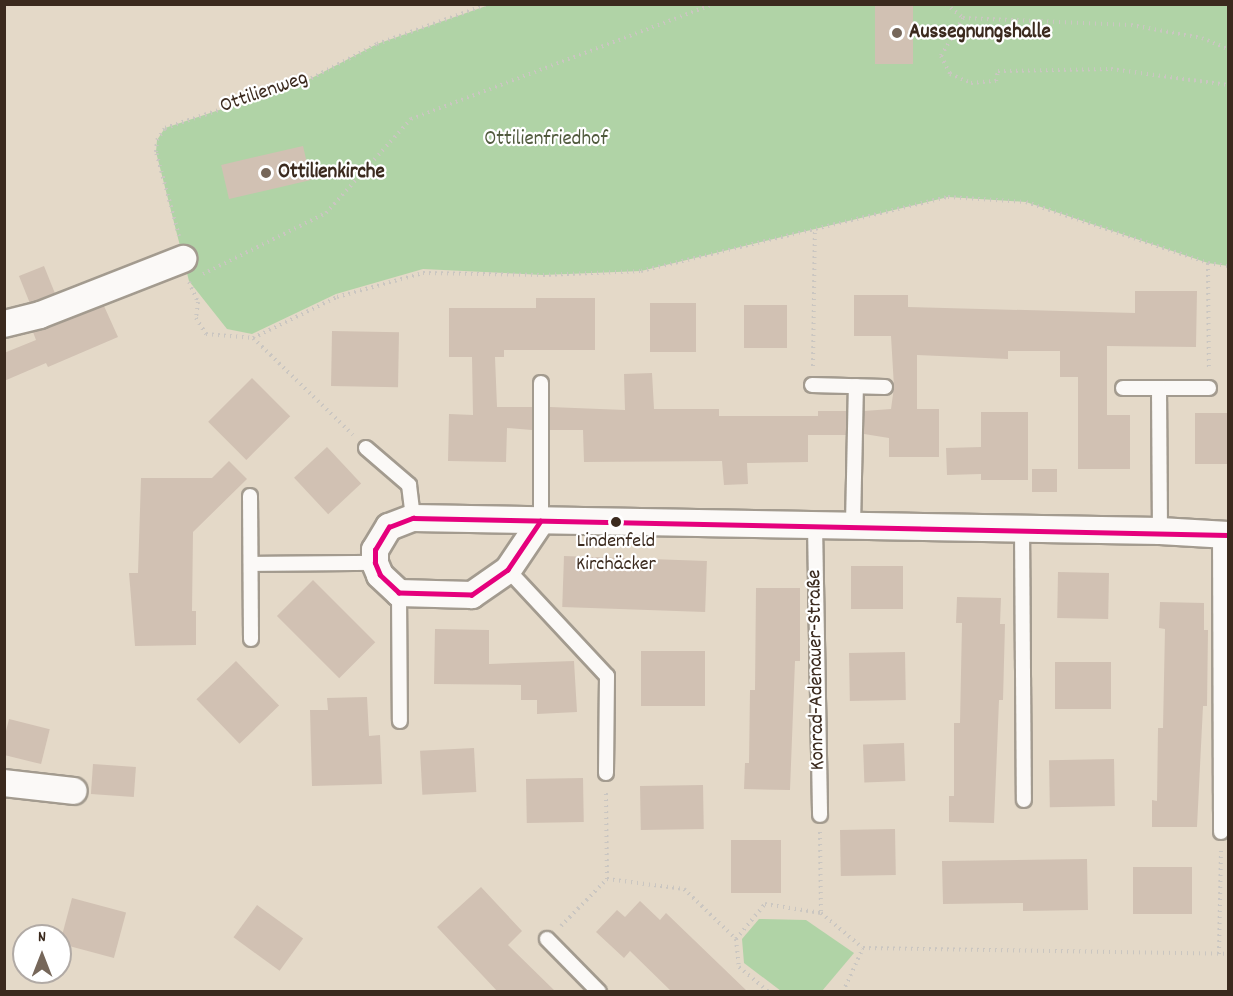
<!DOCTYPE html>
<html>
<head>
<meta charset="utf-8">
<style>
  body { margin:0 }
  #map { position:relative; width:1233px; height:996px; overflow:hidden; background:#e4d9c8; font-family:Dekko,sans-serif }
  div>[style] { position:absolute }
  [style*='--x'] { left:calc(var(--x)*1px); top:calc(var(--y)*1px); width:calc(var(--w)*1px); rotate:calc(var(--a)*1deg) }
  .green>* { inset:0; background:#b0d3a6 }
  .building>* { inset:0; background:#d1c1b3; transform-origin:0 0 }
  .path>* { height:4px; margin-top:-2px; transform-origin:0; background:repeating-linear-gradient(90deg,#cac6c1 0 1.5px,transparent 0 6px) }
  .roads { filter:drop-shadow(2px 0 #a39b8f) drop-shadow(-2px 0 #a39b8f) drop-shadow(0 2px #a39b8f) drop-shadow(0 -2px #a39b8f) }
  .service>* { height:14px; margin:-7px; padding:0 7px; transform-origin:7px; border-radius:7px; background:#fbf9f7 }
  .minor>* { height:26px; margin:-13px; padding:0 13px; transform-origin:13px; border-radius:13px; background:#fbf9f7 }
  .bus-1>* { height:4.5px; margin:-2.25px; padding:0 2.25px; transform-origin:2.25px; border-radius:2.25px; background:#e5007d }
  .dots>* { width:16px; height:16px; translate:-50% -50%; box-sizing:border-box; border:3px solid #fff; border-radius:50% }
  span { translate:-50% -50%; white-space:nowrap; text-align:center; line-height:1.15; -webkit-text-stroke:4.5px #fff; paint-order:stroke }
  .bus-label { font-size:20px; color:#3b2a1e }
  .poi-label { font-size:21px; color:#3b2a1e; font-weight:700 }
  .left { translate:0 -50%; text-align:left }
  .street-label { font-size:21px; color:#3b2a1e }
  .park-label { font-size:21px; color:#515b3e }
  .frame { position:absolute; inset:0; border:6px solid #3b2a1e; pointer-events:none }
  .north { position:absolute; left:12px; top:924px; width:60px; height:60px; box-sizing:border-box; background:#fff; border:2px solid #b1aaa5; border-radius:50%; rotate:0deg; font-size:16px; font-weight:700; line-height:24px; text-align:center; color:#3b2a1e }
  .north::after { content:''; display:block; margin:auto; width:21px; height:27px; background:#76675a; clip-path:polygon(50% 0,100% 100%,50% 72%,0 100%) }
</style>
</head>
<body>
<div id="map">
  <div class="green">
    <div style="clip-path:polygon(489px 5px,1228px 5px,1228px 266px,1208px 263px,1026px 202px,948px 197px,641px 271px,543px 275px,423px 269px,336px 294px,252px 334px,227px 329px,189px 281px,156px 152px,157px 140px,165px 128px,306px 81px,377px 44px)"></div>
    <div style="clip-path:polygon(759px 919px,806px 920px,854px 953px,822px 991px,781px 991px,744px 963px,742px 939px)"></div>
  </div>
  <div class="building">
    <div style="left:875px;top:4px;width:38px;height:60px"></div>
    <div style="left:303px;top:146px;width:35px;height:84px;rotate:77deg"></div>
    <div style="left:44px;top:266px;width:29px;height:27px;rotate:68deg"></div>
    <div style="clip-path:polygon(1135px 291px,1197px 291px,1196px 347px,1107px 346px,1107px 415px,1130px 415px,1130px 469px,1078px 469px,1078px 377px,1060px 377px,1060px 351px,1008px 351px,1008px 359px,917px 355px,917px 409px,939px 409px,939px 457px,889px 457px,889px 438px,864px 434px,864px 411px,891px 409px,894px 387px,891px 336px,854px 336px,854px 295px,908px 295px,908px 307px,1135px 313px)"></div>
    <div style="clip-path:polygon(536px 298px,595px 298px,595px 350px,504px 350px,504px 357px,495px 357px,497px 407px,532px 407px,532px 430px,507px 428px,506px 462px,448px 461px,449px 414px,473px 415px,472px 357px,449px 357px,449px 308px,536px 308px)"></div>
    <div style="left:650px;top:303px;width:46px;height:49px"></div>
    <div style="left:744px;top:305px;width:43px;height:43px"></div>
    <div style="clip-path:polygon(104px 306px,118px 337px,48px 367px,46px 363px,4px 381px,4px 353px,36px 340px,33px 332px)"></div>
    <div style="left:332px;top:331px;width:67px;height:55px;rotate:1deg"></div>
    <div style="clip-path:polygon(652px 373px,654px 409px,719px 409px,719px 416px,818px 416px,818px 411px,846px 411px,846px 435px,808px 435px,808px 462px,747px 463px,748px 484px,724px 485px,722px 461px,584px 462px,583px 430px,550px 430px,550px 407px,625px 410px,624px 374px)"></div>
    <div style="left:252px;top:378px;width:54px;height:62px;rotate:45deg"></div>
    <div style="clip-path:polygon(981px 412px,1028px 412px,1028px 480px,981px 480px,981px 474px,947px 475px,946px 448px,981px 447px)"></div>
    <div style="left:1195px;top:413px;width:33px;height:51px"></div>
    <div style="left:327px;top:447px;width:50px;height:45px;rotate:47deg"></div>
    <div style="clip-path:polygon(229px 461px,247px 479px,193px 532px,192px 611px,196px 611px,196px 645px,135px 646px,129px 573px,138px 573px,141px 478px,212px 478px)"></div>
    <div style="left:1032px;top:469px;width:25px;height:23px"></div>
    <div style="left:564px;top:556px;width:143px;height:51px;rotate:2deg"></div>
    <div style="left:851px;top:566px;width:52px;height:43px"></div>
    <div style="left:1058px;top:572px;width:51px;height:46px;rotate:1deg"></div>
    <div style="left:313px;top:580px;width:88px;height:51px;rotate:45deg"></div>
    <div style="clip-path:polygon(756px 588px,800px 588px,800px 661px,795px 661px,790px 790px,744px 789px,745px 763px,749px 763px,750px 690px,755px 690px)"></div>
    <div style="clip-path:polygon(957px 597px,1001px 598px,1000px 624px,1005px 624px,1003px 700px,999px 700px,994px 823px,949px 822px,949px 796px,954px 796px,954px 723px,960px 723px,962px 623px,956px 623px)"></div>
    <div style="clip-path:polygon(1160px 602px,1204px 603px,1204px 630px,1208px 630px,1207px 706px,1203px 706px,1197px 827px,1152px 827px,1152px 800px,1157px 801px,1158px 728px,1163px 728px,1165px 629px,1159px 628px)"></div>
    <div style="clip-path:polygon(435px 629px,489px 630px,489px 664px,574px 661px,577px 712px,537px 714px,537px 700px,521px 700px,521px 685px,434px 684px)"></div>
    <div style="left:641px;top:651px;width:64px;height:55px"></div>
    <div style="left:905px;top:652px;width:48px;height:56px;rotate:89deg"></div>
    <div style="left:236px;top:661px;width:62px;height:55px;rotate:46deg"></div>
    <div style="left:1055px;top:662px;width:56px;height:47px"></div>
    <div style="clip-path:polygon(367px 697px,369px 736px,380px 735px,382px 784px,312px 786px,310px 710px,328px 710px,327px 698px)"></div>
    <div style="left:9px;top:719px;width:42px;height:36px;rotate:14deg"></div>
    <div style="left:904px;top:743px;width:38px;height:41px;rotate:88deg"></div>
    <div style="left:474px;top:748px;width:44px;height:54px;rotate:87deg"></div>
    <div style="left:1114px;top:759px;width:47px;height:65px;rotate:89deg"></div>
    <div style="left:93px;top:764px;width:43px;height:30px;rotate:4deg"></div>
    <div style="left:583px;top:778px;width:44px;height:57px;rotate:89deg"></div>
    <div style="left:703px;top:785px;width:44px;height:63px;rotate:89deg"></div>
    <div style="left:895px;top:829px;width:46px;height:55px;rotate:89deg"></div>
    <div style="left:731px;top:840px;width:50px;height:53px"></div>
    <div style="clip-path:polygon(1087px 859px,1088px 910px,1023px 911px,1023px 903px,943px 904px,942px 861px)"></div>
    <div style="left:1133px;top:867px;width:59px;height:47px"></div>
    <div style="clip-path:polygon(481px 887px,522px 931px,508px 945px,556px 992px,498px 992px,437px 927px)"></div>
    <div style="left:72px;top:898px;width:56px;height:47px;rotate:15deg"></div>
    <div style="clip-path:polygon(640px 901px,660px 920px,666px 913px,748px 992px,672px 992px,630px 951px,624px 958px,596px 932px,617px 910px,625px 917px)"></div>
    <div style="left:257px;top:905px;width:57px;height:40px;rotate:36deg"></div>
  </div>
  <div class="path">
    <div style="--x:946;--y:4;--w:22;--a:39"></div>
    <div style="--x:963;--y:18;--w:168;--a:2.4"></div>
    <div style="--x:1131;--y:25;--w:72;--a:10.4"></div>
    <div style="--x:1202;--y:38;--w:28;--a:23"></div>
    <div style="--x:963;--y:18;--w:44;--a:120.1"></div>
    <div style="--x:941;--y:56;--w:20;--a:63"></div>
    <div style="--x:950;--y:74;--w:23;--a:23"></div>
    <div style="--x:971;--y:83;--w:25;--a:-5"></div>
    <div style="--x:996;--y:81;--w:10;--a:-79"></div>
    <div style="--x:998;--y:71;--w:113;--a:-1"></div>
    <div style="--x:1111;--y:69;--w:118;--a:7.8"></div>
    <div style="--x:179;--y:236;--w:87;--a:-105.3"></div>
    <div style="--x:156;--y:152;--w:12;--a:-85"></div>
    <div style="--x:157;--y:140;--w:14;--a:-56"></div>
    <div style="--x:165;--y:128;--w:149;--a:-18.4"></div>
    <div style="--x:306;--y:81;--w:80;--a:-27.5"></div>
    <div style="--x:377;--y:44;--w:119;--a:-19.7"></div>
    <div style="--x:1208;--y:263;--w:108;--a:89.5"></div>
    <div style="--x:203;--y:274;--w:137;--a:-26.4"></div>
    <div style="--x:326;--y:213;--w:127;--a:-47.9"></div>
    <div style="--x:411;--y:119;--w:324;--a:-20.8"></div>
    <div style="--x:189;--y:282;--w:22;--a:66"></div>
    <div style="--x:198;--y:302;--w:16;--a:97"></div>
    <div style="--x:196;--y:318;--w:19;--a:58"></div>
    <div style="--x:206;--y:334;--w:47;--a:4.9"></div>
    <div style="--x:253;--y:338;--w:93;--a:-26"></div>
    <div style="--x:337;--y:297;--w:89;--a:-15.6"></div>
    <div style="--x:423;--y:273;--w:120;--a:1"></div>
    <div style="--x:543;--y:275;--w:98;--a:-2.3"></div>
    <div style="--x:641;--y:271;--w:316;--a:-13.6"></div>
    <div style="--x:948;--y:197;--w:78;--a:3.7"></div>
    <div style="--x:1026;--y:202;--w:192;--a:18.5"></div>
    <div style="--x:1208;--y:263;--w:20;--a:9"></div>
    <div style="--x:253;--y:338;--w:139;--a:44.1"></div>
    <div style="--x:813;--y:366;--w:138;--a:-89.2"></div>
    <div style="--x:820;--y:832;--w:81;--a:89.3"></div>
    <div style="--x:607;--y:879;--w:78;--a:7.4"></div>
    <div style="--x:684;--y:889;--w:72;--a:43.9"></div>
    <div style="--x:736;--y:939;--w:28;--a:84"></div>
    <div style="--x:739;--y:967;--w:39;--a:40"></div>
    <div style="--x:561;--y:926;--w:66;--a:-45.6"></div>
    <div style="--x:607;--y:879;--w:88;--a:-90.7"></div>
    <div style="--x:736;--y:939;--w:45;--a:-50.4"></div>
    <div style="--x:765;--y:904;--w:57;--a:9.1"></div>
    <div style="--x:821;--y:913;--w:55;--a:39.8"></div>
    <div style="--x:863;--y:948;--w:365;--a:0.9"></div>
    <div style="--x:1219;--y:954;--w:103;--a:-88.9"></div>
    <div style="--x:843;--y:992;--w:48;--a:-65.6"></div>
  </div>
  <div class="roads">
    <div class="service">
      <div style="--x:541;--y:383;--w:138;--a:90"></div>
      <div style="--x:812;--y:385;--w:73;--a:1.6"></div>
      <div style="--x:1123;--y:388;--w:86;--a:0"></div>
      <div style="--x:1159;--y:388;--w:143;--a:89.6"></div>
      <div style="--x:366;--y:448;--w:57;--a:40.7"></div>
      <div style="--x:409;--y:485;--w:33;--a:83"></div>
      <div style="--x:250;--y:496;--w:143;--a:89.6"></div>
      <div style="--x:815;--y:525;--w:290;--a:89"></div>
      <div style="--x:853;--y:525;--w:139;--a:-88.8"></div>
      <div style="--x:1022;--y:528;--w:272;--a:89.6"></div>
      <div style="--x:1220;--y:532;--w:300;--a:89.8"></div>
      <div style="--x:251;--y:564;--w:124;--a:-0.5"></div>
      <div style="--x:508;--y:570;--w:145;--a:47"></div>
      <div style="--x:607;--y:676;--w:97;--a:90.6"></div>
      <div style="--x:399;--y:593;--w:128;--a:89.6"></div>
      <div style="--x:547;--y:939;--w:74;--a:45.5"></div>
    </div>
    <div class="minor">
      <div style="--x:4;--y:324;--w:37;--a:-14"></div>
      <div style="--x:40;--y:315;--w:154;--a:-21.4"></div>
      <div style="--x:541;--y:521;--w:59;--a:124"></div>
      <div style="--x:508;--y:570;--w:44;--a:145.2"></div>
      <div style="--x:472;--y:595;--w:73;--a:-178.4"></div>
      <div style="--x:399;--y:593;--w:26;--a:-137"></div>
      <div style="--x:380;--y:575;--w:13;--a:-113"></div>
      <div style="--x:375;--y:563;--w:13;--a:-90"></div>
      <div style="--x:375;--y:550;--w:27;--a:-59"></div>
      <div style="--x:389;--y:527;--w:26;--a:-21"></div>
      <div style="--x:413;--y:518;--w:747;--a:1"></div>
      <div style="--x:1160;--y:531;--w:68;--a:3.4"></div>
      <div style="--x:4;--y:783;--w:70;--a:6.5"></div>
    </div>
  </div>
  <div class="bus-1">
    <div style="--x:541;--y:521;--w:59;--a:124"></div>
    <div style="--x:508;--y:570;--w:44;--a:145.2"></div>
    <div style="--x:472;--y:595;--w:73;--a:-178.4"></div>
    <div style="--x:399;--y:593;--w:26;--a:-137"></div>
    <div style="--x:380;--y:575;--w:13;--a:-113"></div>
    <div style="--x:375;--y:563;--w:13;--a:-90"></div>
    <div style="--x:375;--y:550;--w:27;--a:-59"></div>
    <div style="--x:389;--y:527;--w:26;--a:-21"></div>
    <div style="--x:413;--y:518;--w:815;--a:1.19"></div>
  </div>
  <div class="dots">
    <div style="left:897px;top:33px;background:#76675a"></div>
    <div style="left:266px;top:173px;background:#76675a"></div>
    <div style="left:616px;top:522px;background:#3b2a1e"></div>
  </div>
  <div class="bus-label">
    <span style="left:616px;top:554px">Lindenfeld<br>Kirchäcker</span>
  </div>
  <div class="poi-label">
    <span class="left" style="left:909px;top:33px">Aussegnungshalle</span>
    <span class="left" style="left:278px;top:173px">Ottilienkirche</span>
  </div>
  <div class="street-label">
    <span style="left:264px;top:93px;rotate:-19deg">Ottilienweg</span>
    <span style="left:817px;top:670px;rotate:-91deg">Konrad-Adenauer-Straße</span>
  </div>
  <div class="park-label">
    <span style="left:546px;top:140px">Ottilienfriedhof</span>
  </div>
  <div class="frame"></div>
  <div class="north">N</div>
</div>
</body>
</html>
